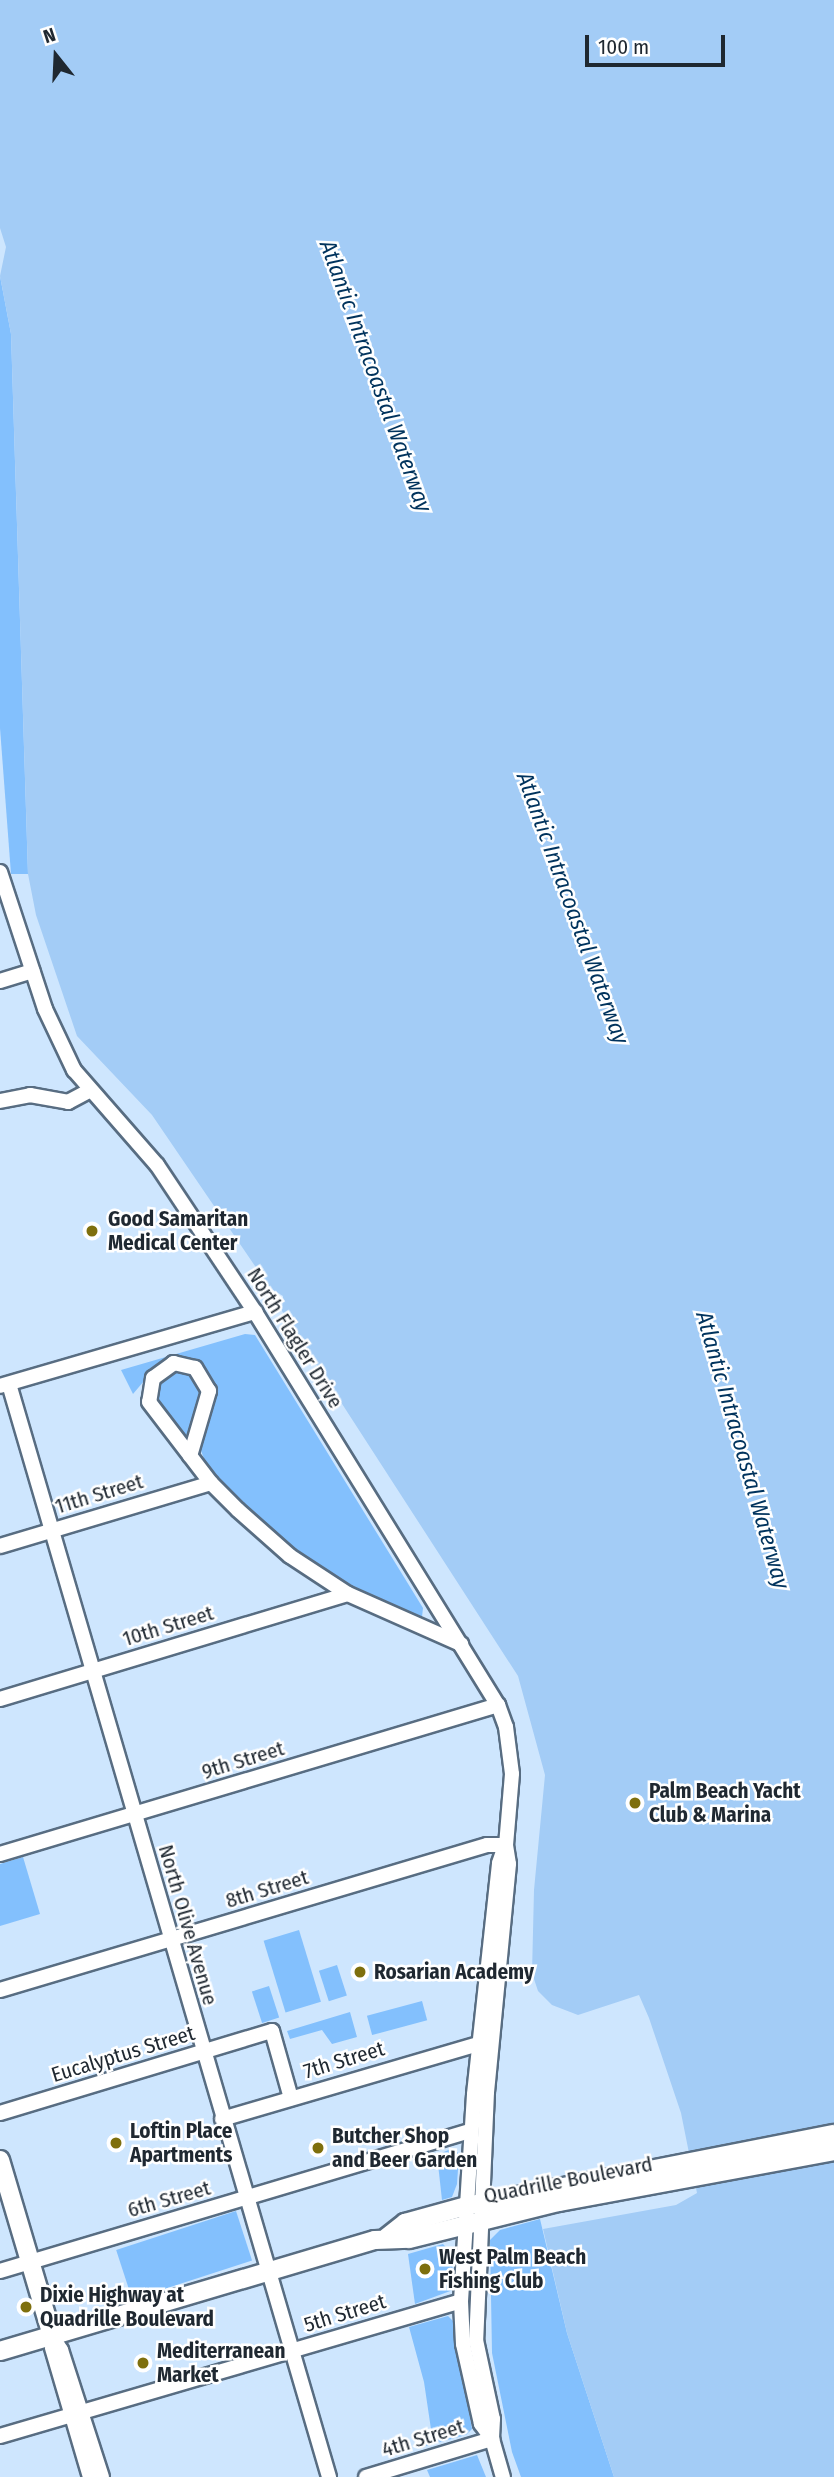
<!DOCTYPE html>
<html>
<head>
<meta charset="utf-8">
<style>
  body { margin:0 }
  #map { position:relative; width:834px; height:2477px; overflow:hidden; background:#cee6fe; font-family:"Fira Sans Condensed",sans-serif }
  div>[style] { position:absolute }
  [style*='--x'] { left:calc(var(--x)*1px); top:calc(var(--y)*1px); width:calc(var(--w)*1px); rotate:calc(var(--a)*1deg) }
  .green>* { inset:0; background:#83c0fd; transform-origin:0 0 }
  .water>* { inset:0; background:#a3ccf6 }
  .roads { filter:drop-shadow(2px 0 #586d82) drop-shadow(-2px 0 #586d82) drop-shadow(0 2px #586d82) drop-shadow(0 -2px #586d82) }
  .minor>* { height:14px; margin:-7px; padding:0 7px; transform-origin:7px; border-radius:7px; background:#fff }
  .major>* { height:18px; margin:-9px; padding:0 9px; transform-origin:9px; border-radius:9px; background:#fff }
  .dots>* { width:19px; height:19px; translate:-50% -50%; box-sizing:border-box; border:4px solid #fff; border-radius:50% }
  span { translate:-50% -50%; white-space:nowrap; text-align:center; line-height:1.15; -webkit-text-stroke:5px #fff; paint-order:stroke }
  .poi-label { font-size:21px; color:#1f2831; font-weight:700 }
  .left { translate:0 -50%; text-align:left }
  .street-label { font-size:21px; color:#1f2831 }
  .water-label { font-size:23px; color:#00335d; font-style:italic }
  .north { position:absolute; left:21px; top:21px; width:70px; height:70px; -webkit-text-stroke:5px #fff; paint-order:stroke; rotate:342deg; font-size:19px; font-weight:700; line-height:28px; text-align:center; color:#1f2831 }
  .north::after { content:''; display:block; margin:auto; width:24px; height:32px; background:#1f2831; clip-path:polygon(50% 0,100% 100%,50% 72%,0 100%) }
  .scale { position:absolute; left:585px; top:35px; width:140px; height:32px; box-sizing:border-box; border:4px solid #1f2831; border-top:0; padding-left:9px; font-size:21px; line-height:24px; white-space:nowrap; color:#1f2831; -webkit-text-stroke:5px #fff; paint-order:stroke }
</style>
</head>
<body>
<div id="map">
  <div class="green">
    <div style="clip-path:polygon(0 276px,11px 334px,28px 874px,11px 874px,0 728px)"></div>
    <div style="clip-path:polygon(245px 1334px,255px 1335px,423px 1608px,422px 1617px,413px 1620px,307px 1560px,210px 1475px,200px 1448px,213px 1393px,206px 1371px,180px 1357px,160px 1362px,133px 1394px,121px 1370px)"></div>
    <div style="clip-path:polygon(180px 1369px,191px 1373px,199px 1384px,199px 1397px,185px 1440px,155px 1397px,155px 1382px)"></div>
    <div style="clip-path:polygon(23px 1857px,40px 1914px,0 1926px,0 1864px)"></div>
    <div style="left:299px;top:1930px;width:75px;height:37px;rotate:73deg"></div>
    <div style="left:337px;top:1965px;width:32px;height:19px;rotate:72deg"></div>
    <div style="left:269px;top:1986px;width:33px;height:18px;rotate:72deg"></div>
    <div style="left:422px;top:2001px;width:20px;height:57px;rotate:75deg"></div>
    <div style="clip-path:polygon(350px 2012px,357px 2037px,332px 2044px,322px 2030px,290px 2039px,287px 2031px)"></div>
    <div style="clip-path:polygon(453px 2148px,459px 2154px,457px 2184px,452px 2197px,442px 2200px,437px 2155px)"></div>
    <div style="left:236px;top:2211px;width:52px;height:126px;rotate:72deg"></div>
    <div style="clip-path:polygon(540px 2219px,567px 2333px,614px 2477px,521px 2477px,512px 2452px,492px 2353px,490px 2240px,500px 2230px)"></div>
    <div style="clip-path:polygon(443px 2244px,452px 2254px,453px 2290px,415px 2304px,408px 2254px)"></div>
    <div style="clip-path:polygon(448px 2316px,454px 2322px,472px 2429px,466px 2435px,426px 2446px,425px 2439px,432px 2436px,424px 2382px,409px 2327px)"></div>
    <div style="clip-path:polygon(477px 2455px,486px 2477px,430px 2477px,427px 2470px)"></div>
  </div>
  <div class="water">
    <div style="clip-path:polygon(0 0,834px 0,834px 2477px,614px 2477px,567px 2333px,543px 2229px,676px 2205px,697px 2193px,681px 2113px,649px 2018px,639px 1995px,578px 2015px,552px 2005px,538px 1991px,532px 1973px,534px 1890px,545px 1775px,518px 1676px,282px 1311px,283px 1296px,270px 1288px,152px 1115px,77px 1036px,36px 915px,28px 874px,11px 334px,0 276px,6px 247px,0 228px)"></div>
  </div>
  <div class="roads">
    <div class="minor">
      <div style="--x:0;--y:872;--w:144;--a:71.8"></div>
      <div style="--x:45;--y:1009;--w:68;--a:64.6"></div>
      <div style="--x:74;--y:1070;--w:126;--a:48.9"></div>
      <div style="--x:157;--y:1165;--w:177;--a:56.3"></div>
      <div style="--x:255;--y:1312;--w:462;--a:58.3"></div>
      <div style="--x:498;--y:1705;--w:23;--a:70"></div>
      <div style="--x:506;--y:1727;--w:47;--a:82.7"></div>
      <div style="--x:512;--y:1774;--w:71;--a:94.8"></div>
      <div style="--x:506;--y:1845;--w:19;--a:81"></div>
      <div style="--x:509;--y:1864;--w:229;--a:95.5"></div>
      <div style="--x:487;--y:2092;--w:248;--a:92.5"></div>
      <div style="--x:476;--y:2340;--w:81;--a:77.9"></div>
      <div style="--x:493;--y:2419;--w:20;--a:93"></div>
      <div style="--x:492;--y:2439;--w:40;--a:74"></div>
      <div style="--x:0;--y:981;--w:34;--a:-17"></div>
      <div style="--x:0;--y:1101;--w:31;--a:-11"></div>
      <div style="--x:30;--y:1095;--w:39;--a:10"></div>
      <div style="--x:68;--y:1102;--w:24;--a:-28"></div>
      <div style="--x:9;--y:1384;--w:1139;--a:73.68"></div>
      <div style="--x:0;--y:1386;--w:266;--a:-16.2"></div>
      <div style="--x:190;--y:1456;--w:68;--a:-73.7"></div>
      <div style="--x:209;--y:1391;--w:27;--a:-121"></div>
      <div style="--x:195;--y:1368;--w:22;--a:-167"></div>
      <div style="--x:174;--y:1363;--w:26;--a:144"></div>
      <div style="--x:153;--y:1378;--w:24;--a:99"></div>
      <div style="--x:149;--y:1402;--w:102;--a:52.6"></div>
      <div style="--x:211;--y:1483;--w:38;--a:45"></div>
      <div style="--x:238;--y:1510;--w:69;--a:41.5"></div>
      <div style="--x:290;--y:1556;--w:69;--a:33.2"></div>
      <div style="--x:348;--y:1594;--w:124;--a:23.9"></div>
      <div style="--x:0;--y:1546;--w:220;--a:-16.6"></div>
      <div style="--x:0;--y:1699;--w:363;--a:-16.8"></div>
      <div style="--x:0;--y:1854;--w:520;--a:-16.66"></div>
      <div style="--x:0;--y:1990;--w:508;--a:-16.58"></div>
      <div style="--x:487;--y:1845;--w:19;--a:0"></div>
      <div style="--x:0;--y:2113;--w:284;--a:-16.8"></div>
      <div style="--x:272;--y:2031;--w:70;--a:74.2"></div>
      <div style="--x:222;--y:2119;--w:268;--a:-16.3"></div>
      <div style="--x:0;--y:2271;--w:491;--a:-16.6"></div>
      <div style="--x:52;--y:2336;--w:17;--a:57"></div>
      <div style="--x:61;--y:2350;--w:133;--a:72.1"></div>
      <div style="--x:52;--y:2348;--w:134;--a:73.6"></div>
      <div style="--x:0;--y:2436;--w:480;--a:-16.3"></div>
      <div style="--x:492;--y:2439;--w:19;--a:-126"></div>
      <div style="--x:481;--y:2424;--w:82;--a:-102.7"></div>
      <div style="--x:463;--y:2344;--w:43;--a:-92.7"></div>
      <div style="--x:461;--y:2301;--w:207;--a:-86.4"></div>
      <div style="--x:474;--y:2094;--w:232;--a:-83.8"></div>
      <div style="--x:499;--y:1863;--w:18;--a:-71"></div>
      <div style="--x:366;--y:2477;--w:132;--a:-16.8"></div>
    </div>
    <div class="major">
      <div style="--x:0;--y:2160;--w:184;--a:73.5"></div>
      <div style="--x:387;--y:2237;--w:23;--a:-38"></div>
      <div style="--x:405;--y:2223;--w:63;--a:-15.6"></div>
      <div style="--x:466;--y:2206;--w:375;--a:-11.1"></div>
      <div style="--x:0;--y:2351;--w:391;--a:-16.5"></div>
      <div style="--x:375;--y:2240;--w:34;--a:-2"></div>
      <div style="--x:409;--y:2239;--w:154;--a:-13.9"></div>
      <div style="--x:559;--y:2202;--w:280;--a:-10.5"></div>
    </div>
  </div>
  <div class="dots">
    <div style="left:92px;top:1231px;background:#7e6f0d"></div>
    <div style="left:635px;top:1803px;background:#7e6f0d"></div>
    <div style="left:360px;top:1972px;background:#7e6f0d"></div>
    <div style="left:116px;top:2143px;background:#7e6f0d"></div>
    <div style="left:318px;top:2148px;background:#7e6f0d"></div>
    <div style="left:425px;top:2269px;background:#7e6f0d"></div>
    <div style="left:26px;top:2307px;background:#7e6f0d"></div>
    <div style="left:143px;top:2363px;background:#7e6f0d"></div>
  </div>
  <div class="poi-label">
    <span class="left" style="left:108px;top:1231px">Good Samaritan<br>Medical Center</span>
    <span class="left" style="left:649px;top:1803px">Palm Beach Yacht<br>Club &amp; Marina</span>
    <span class="left" style="left:374px;top:1972px">Rosarian Academy</span>
    <span class="left" style="left:130px;top:2143px">Loftin Place<br>Apartments</span>
    <span class="left" style="left:332px;top:2148px">Butcher Shop<br>and Beer Garden</span>
    <span class="left" style="left:439px;top:2269px">West Palm Beach<br>Fishing Club</span>
    <span class="left" style="left:40px;top:2307px">Dixie Highway at<br>Quadrille Boulevard</span>
    <span class="left" style="left:157px;top:2363px">Mediterranean<br>Market</span>
  </div>
  <div class="street-label">
    <span style="left:295px;top:1338px;rotate:58deg">North Flagler Drive</span>
    <span style="left:99px;top:1494px;rotate:-17deg">11th Street</span>
    <span style="left:168px;top:1626px;rotate:-17deg">10th Street</span>
    <span style="left:243px;top:1760px;rotate:-17deg">9th Street</span>
    <span style="left:267px;top:1889px;rotate:-17deg">8th Street</span>
    <span style="left:188px;top:1925px;rotate:74deg">North Olive Avenue</span>
    <span style="left:123px;top:2054px;rotate:-17deg">Eucalyptus Street</span>
    <span style="left:344px;top:2060px;rotate:-17deg">7th Street</span>
    <span style="left:568px;top:2180px;rotate:-11deg">Quadrille Boulevard</span>
    <span style="left:169px;top:2199px;rotate:-16deg">6th Street</span>
    <span style="left:345px;top:2313px;rotate:-17deg">5th Street</span>
    <span style="left:423px;top:2438px;rotate:-17deg">4th Street</span>
  </div>
  <div class="water-label">
    <span style="left:376px;top:376px;rotate:70deg">Atlantic Intracoastal Waterway</span>
    <span style="left:573px;top:908px;rotate:70deg">Atlantic Intracoastal Waterway</span>
    <span style="left:743px;top:1450px;rotate:74deg">Atlantic Intracoastal Waterway</span>
  </div>
  <div class="north">N</div>
  <div class="scale">100 m</div>
</div>
</body>
</html>
